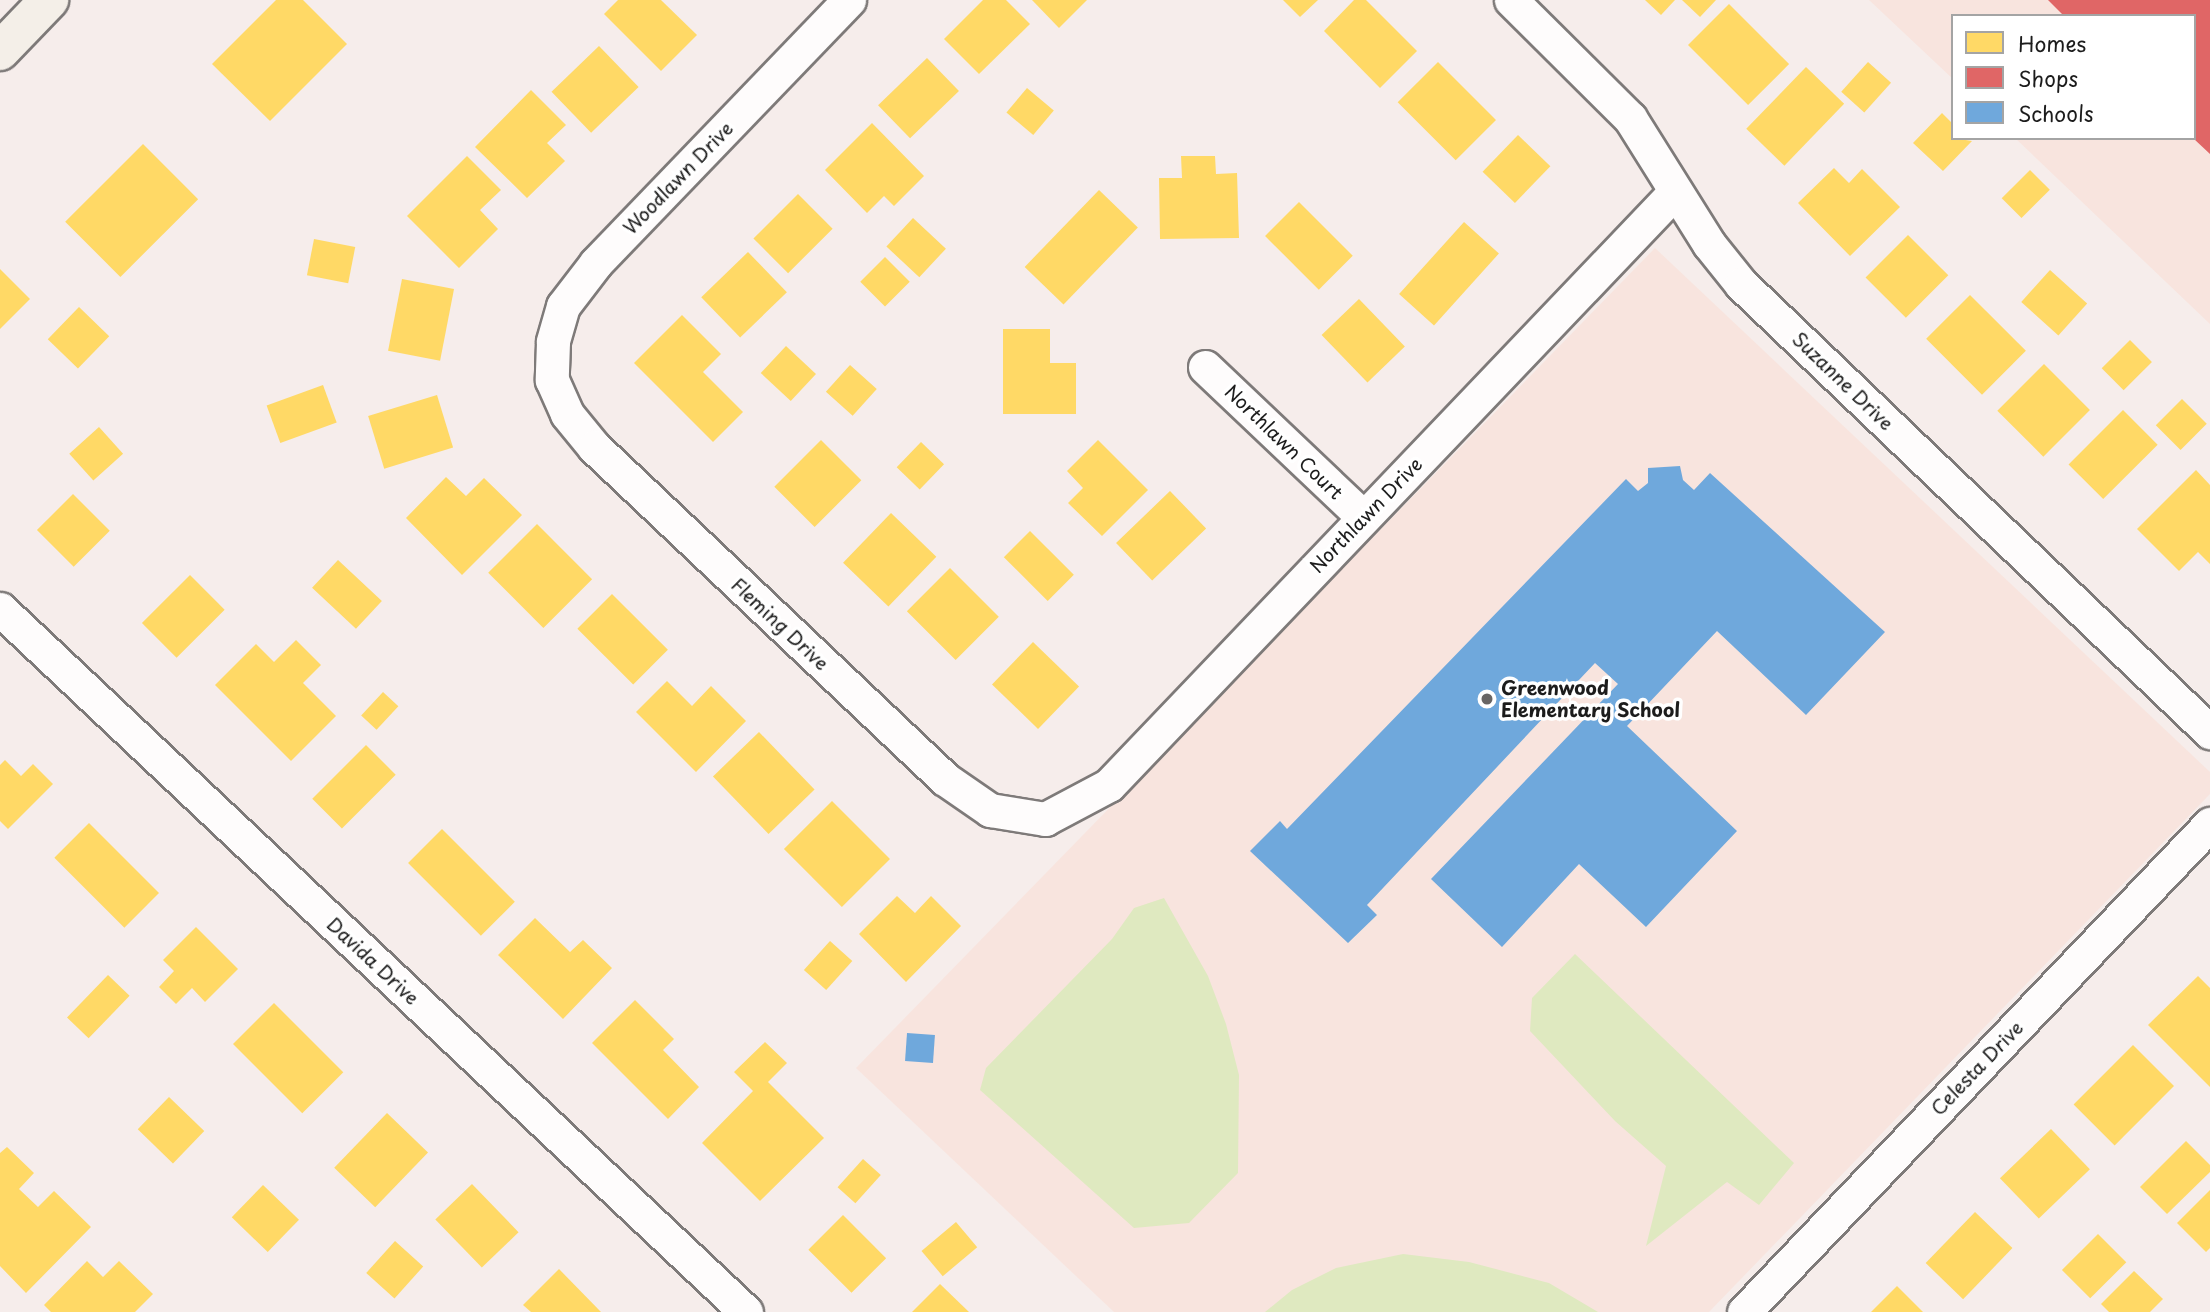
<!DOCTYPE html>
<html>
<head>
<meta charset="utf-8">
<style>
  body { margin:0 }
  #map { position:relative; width:2210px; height:1312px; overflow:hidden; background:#f6edeb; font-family:"Playpen Sans",sans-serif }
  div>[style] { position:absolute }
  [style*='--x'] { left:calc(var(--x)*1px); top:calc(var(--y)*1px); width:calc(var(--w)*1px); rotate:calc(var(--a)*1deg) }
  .built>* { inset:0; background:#f8e4de }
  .green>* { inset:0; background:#dfe9c0 }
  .homes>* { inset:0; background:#ffd966; transform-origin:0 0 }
  .shops>* { inset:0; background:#e06666 }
  .schools>* { inset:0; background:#6fa8dc; transform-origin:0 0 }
  .roads { filter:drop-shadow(2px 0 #7e7a79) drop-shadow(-2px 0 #7e7a79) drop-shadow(0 2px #7e7a79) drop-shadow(0 -2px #7e7a79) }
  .minor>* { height:33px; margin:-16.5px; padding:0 16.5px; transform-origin:16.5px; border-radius:16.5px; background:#fefcfc }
  .primary>* { height:38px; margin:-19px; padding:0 19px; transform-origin:19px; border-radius:19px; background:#f4efe8 }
  .dots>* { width:19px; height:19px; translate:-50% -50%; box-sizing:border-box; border:4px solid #fff; border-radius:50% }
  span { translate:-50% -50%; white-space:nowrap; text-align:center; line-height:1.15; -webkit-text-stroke:7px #fff; paint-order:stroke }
  .street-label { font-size:19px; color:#1c1c1c }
  .poi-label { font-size:19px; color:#1c1c1c; font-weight:700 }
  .left { translate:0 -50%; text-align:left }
  .legend { position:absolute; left:1951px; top:14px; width:245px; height:126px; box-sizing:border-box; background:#fff; border:2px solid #a4a4a4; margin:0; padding:9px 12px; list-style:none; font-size:21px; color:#1c1c1c }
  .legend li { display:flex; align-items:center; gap:14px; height:35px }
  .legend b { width:35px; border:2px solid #a4a4a4 }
</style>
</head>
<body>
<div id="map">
  <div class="built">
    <div style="clip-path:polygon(1869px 0,2210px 0,2210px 324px,2015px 138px,2194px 138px,2194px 16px,1953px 16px,1953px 79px)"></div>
    <div style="clip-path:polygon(1655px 248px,2210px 772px,2210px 794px,1709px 1312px,1114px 1312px,856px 1068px)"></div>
  </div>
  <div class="green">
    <div style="clip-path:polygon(1164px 898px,1208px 976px,1226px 1024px,1239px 1075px,1238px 1173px,1189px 1223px,1134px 1228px,980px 1090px,986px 1068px,1112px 939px,1134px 908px)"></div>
    <div style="clip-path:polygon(1575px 954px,1794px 1163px,1759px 1205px,1727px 1182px,1646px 1246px,1666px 1166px,1615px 1121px,1530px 1031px,1532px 998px)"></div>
    <div style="clip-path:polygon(1403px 1254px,1469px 1262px,1549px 1283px,1598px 1312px,1265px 1312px,1292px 1290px,1336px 1268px)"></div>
  </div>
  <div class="homes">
    <div style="clip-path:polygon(276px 0,303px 0,347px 44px,270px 121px,212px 64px)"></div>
    <div style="clip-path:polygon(618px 0,661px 0,697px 35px,661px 71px,604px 14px)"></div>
    <div style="clip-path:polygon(983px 0,1006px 0,1030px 24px,979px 74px,944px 39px)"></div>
    <div style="clip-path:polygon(1032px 0,1087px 0,1059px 28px)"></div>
    <div style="clip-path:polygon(1283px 0,1318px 0,1300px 17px)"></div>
    <div style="clip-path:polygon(1354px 0,1366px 0,1417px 51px,1380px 88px,1324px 31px)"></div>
    <div style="clip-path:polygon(1645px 0,1675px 0,1661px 15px)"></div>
    <div style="clip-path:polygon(1682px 0,1716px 0,1700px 17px)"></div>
    <div style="left:1729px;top:4px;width:85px;height:58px;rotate:45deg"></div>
    <div style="left:599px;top:46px;width:57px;height:66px;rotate:46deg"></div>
    <div style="left:927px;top:58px;width:46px;height:68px;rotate:46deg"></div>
    <div style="left:1438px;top:62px;width:82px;height:57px;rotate:45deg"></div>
    <div style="left:1868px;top:62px;width:31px;height:40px;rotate:42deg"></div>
    <div style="left:1806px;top:67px;width:53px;height:86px;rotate:44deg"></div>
    <div style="left:1027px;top:88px;width:35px;height:32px;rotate:40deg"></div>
    <div style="clip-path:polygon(531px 90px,566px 125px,547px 143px,565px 161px,527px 198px,475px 147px)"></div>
    <div style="clip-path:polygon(1942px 113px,1953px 124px,1953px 138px,1972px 141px,1943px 171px,1913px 143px)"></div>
    <div style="clip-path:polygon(872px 123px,924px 176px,894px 206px,884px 196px,867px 213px,825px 170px)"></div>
    <div style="left:1518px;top:135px;width:45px;height:51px;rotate:44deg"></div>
    <div style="left:143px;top:144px;width:78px;height:110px;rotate:45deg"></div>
    <div style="clip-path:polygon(467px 156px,501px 190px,480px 210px,498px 229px,459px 268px,407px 216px)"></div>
    <div style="clip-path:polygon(1181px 156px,1215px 156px,1216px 174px,1237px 173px,1239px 238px,1160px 239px,1159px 178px,1182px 178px)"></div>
    <div style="clip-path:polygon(1834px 168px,1849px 183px,1862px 169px,1900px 207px,1850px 256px,1798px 203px)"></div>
    <div style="left:2030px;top:170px;width:28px;height:40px;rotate:45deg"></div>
    <div style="left:1099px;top:190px;width:54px;height:107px;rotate:44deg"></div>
    <div style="left:798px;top:194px;width:49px;height:63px;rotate:45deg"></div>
    <div style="left:1299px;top:202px;width:76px;height:48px;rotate:45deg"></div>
    <div style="left:913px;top:218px;width:45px;height:39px;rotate:43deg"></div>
    <div style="left:1464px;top:222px;width:47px;height:97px;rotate:42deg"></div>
    <div style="left:1908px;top:235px;width:57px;height:60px;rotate:45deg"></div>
    <div style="left:314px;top:239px;width:42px;height:37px;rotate:11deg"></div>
    <div style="left:748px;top:252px;width:56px;height:65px;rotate:46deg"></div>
    <div style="left:885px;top:257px;width:35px;height:35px;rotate:45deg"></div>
    <div style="clip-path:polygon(0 269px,30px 299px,0 329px)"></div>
    <div style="left:2050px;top:270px;width:50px;height:43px;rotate:42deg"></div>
    <div style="left:402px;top:279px;width:53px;height:73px;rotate:11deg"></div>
    <div style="left:1970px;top:295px;width:79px;height:62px;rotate:45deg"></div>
    <div style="left:1359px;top:299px;width:66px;height:52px;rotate:46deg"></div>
    <div style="left:79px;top:307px;width:42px;height:45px;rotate:44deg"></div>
    <div style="clip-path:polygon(682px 315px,721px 354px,703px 372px,743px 412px,713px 442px,634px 363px)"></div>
    <div style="clip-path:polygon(1003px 329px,1050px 329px,1050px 363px,1076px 363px,1076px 414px,1003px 414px)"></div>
    <div style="left:2130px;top:340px;width:31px;height:40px;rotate:45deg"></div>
    <div style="left:786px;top:346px;width:41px;height:37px;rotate:43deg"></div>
    <div style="left:2044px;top:364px;width:65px;height:66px;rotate:45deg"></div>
    <div style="left:850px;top:365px;width:36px;height:36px;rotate:42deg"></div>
    <div style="left:323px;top:385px;width:40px;height:60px;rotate:70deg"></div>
    <div style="left:437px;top:395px;width:55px;height:72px;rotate:73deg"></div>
    <div style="left:2182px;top:399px;width:35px;height:37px;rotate:45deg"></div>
    <div style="left:2123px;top:410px;width:49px;height:77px;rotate:45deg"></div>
    <div style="left:99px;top:427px;width:36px;height:40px;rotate:48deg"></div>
    <div style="left:821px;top:440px;width:57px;height:66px;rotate:45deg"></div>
    <div style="clip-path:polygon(1098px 440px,1148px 490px,1102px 536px,1068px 503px,1083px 488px,1067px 471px)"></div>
    <div style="left:921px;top:442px;width:32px;height:35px;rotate:44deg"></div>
    <div style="clip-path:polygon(2196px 470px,2210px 485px,2210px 564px,2198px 552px,2179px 571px,2137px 529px)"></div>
    <div style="clip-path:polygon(446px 477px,466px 496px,484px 478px,522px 515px,462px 575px,406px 518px)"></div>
    <div style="left:1170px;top:491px;width:52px;height:75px;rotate:46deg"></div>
    <div style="left:73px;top:494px;width:52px;height:51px;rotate:45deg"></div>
    <div style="left:891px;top:513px;width:63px;height:69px;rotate:44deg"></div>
    <div style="left:537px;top:524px;width:78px;height:69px;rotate:45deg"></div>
    <div style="left:1030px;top:531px;width:62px;height:37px;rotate:45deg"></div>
    <div style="left:338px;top:560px;width:60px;height:38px;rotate:43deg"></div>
    <div style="left:950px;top:568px;width:69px;height:61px;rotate:45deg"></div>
    <div style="left:190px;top:575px;width:49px;height:68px;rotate:45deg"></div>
    <div style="left:612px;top:594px;width:79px;height:49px;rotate:45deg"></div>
    <div style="clip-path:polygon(296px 640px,321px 665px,303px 683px,336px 716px,291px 761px,215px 685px,256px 644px,274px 662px)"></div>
    <div style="left:1033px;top:642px;width:64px;height:59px;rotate:44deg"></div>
    <div style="clip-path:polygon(667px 681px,692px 706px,711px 686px,746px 721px,696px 772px,636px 712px)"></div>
    <div style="left:383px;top:692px;width:21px;height:32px;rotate:43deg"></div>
    <div style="left:759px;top:732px;width:80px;height:64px;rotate:46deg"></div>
    <div style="left:366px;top:745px;width:42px;height:76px;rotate:45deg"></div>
    <div style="clip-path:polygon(5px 760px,21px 776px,33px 764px,53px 784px,8px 829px,0 821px,0 765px)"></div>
    <div style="left:832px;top:801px;width:82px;height:68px;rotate:45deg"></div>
    <div style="left:89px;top:823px;width:99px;height:49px;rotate:45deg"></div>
    <div style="left:442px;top:829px;width:103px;height:48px;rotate:45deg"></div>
    <div style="clip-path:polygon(897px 896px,915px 913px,931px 896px,961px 926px,906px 982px,859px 934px)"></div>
    <div style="clip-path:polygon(535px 918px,570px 952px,583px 940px,612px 968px,563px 1019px,498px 955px)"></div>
    <div style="clip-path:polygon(196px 927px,238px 969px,205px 1002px,192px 988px,176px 1004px,159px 987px,174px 971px,163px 960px)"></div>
    <div style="left:830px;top:941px;width:30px;height:39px;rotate:42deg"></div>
    <div style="left:108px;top:975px;width:30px;height:59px;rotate:44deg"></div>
    <div style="clip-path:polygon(2198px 976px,2210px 988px,2210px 1087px,2148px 1025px)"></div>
    <div style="clip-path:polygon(635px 1000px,674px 1039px,663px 1050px,699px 1087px,668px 1119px,592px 1043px)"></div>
    <div style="left:274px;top:1003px;width:98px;height:58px;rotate:45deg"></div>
    <div style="clip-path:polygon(765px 1042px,787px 1063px,768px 1082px,824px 1138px,760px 1201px,702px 1143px,753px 1091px,734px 1072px)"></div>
    <div style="left:2133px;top:1045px;width:58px;height:84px;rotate:45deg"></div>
    <div style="left:169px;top:1097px;width:49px;height:45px;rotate:44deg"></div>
    <div style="left:387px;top:1113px;width:57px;height:76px;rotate:44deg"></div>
    <div style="left:2051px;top:1129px;width:56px;height:71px;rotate:46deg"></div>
    <div style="clip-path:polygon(2186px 1141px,2210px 1165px,2210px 1172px,2167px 1214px,2140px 1187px)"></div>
    <div style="clip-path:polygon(7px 1147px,34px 1173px,19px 1189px,38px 1207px,54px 1191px,91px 1227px,26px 1293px,0 1266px,0 1153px)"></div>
    <div style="left:863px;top:1159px;width:24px;height:38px;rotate:42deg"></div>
    <div style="left:472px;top:1184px;width:67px;height:51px;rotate:46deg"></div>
    <div style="left:263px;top:1185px;width:50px;height:45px;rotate:44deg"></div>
    <div style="clip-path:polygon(2210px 1190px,2210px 1248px,2206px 1252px,2177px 1223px)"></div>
    <div style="left:1975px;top:1212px;width:52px;height:71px;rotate:44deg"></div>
    <div style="left:843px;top:1215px;width:61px;height:49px;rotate:45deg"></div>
    <div style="left:956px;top:1222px;width:33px;height:45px;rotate:50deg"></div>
    <div style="left:2098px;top:1234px;width:40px;height:51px;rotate:45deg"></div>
    <div style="left:395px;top:1241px;width:38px;height:43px;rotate:42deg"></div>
    <div style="clip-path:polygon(87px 1261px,103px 1277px,119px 1261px,153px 1294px,135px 1312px,51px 1312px,44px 1305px)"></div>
    <div style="clip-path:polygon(559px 1269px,601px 1312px,531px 1312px,523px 1305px)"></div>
    <div style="clip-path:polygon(2134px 1271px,2163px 1299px,2150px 1312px,2109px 1312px,2101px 1304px)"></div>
    <div style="clip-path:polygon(940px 1284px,969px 1312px,912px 1312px)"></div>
    <div style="clip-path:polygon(1897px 1286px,1923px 1312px,1871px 1312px)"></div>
  </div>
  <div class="shops">
    <div style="clip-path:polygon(2048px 0,2210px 0,2210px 154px,2194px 139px,2194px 16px,2064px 16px)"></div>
  </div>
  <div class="schools">
    <div style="clip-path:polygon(1680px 466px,1683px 480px,1694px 490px,1710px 473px,1885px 632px,1806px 715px,1717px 631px,1627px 726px,1737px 831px,1646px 927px,1579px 864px,1502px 947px,1431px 879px,1618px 684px,1595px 663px,1367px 905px,1377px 915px,1348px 943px,1250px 851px,1280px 821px,1287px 829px,1626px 479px,1638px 491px,1648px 483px,1648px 468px)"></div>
    <div style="left:907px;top:1033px;width:28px;height:28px;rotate:4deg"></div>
  </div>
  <div class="roads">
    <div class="minor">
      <div style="--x:849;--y:0;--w:365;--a:133.9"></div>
      <div style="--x:596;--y:263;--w:54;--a:127.5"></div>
      <div style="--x:563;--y:306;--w:37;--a:106"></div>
      <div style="--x:553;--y:342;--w:38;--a:92"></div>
      <div style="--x:552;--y:380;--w:37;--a:66"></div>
      <div style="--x:567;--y:414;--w:43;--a:50.7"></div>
      <div style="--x:594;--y:447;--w:483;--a:43.4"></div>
      <div style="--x:945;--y:779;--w:55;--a:34.6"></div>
      <div style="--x:990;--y:810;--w:56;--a:9.3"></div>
      <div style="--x:1045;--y:819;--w:72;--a:-28"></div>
      <div style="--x:1109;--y:785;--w:818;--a:-46.34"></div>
      <div style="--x:1511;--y:0;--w:168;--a:44.8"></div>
      <div style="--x:1630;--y:118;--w:149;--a:57.9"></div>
      <div style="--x:1709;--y:244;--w:51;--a:51.3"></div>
      <div style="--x:1741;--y:284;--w:649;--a:43.69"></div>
      <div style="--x:1205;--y:367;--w:218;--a:43.5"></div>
      <div style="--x:0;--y:609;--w:1025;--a:43.3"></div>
      <div style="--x:1744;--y:1312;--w:675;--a:-46.32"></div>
    </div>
    <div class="primary">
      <div style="--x:0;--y:51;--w:71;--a:-46.1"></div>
    </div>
  </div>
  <div class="dots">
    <div style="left:1487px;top:699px;background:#686564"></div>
  </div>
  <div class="street-label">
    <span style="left:678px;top:178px;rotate:-46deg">Woodlawn Drive</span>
    <span style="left:1843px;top:381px;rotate:44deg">Suzanne Drive</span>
    <span style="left:1284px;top:442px;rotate:44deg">Northlawn Court</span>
    <span style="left:1366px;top:515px;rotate:-46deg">Northlawn Drive</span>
    <span style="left:780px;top:624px;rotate:43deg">Fleming Drive</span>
    <span style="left:373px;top:961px;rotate:43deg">Davida Drive</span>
    <span style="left:1977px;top:1068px;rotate:-46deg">Celesta Drive</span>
  </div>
  <div class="poi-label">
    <span class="left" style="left:1501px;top:699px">Greenwood<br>Elementary School</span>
  </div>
  <ul class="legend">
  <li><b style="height:19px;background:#ffd966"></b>Homes</li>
  <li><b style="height:19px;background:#e06666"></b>Shops</li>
  <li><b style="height:19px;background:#6fa8dc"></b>Schools</li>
  </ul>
</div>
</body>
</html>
